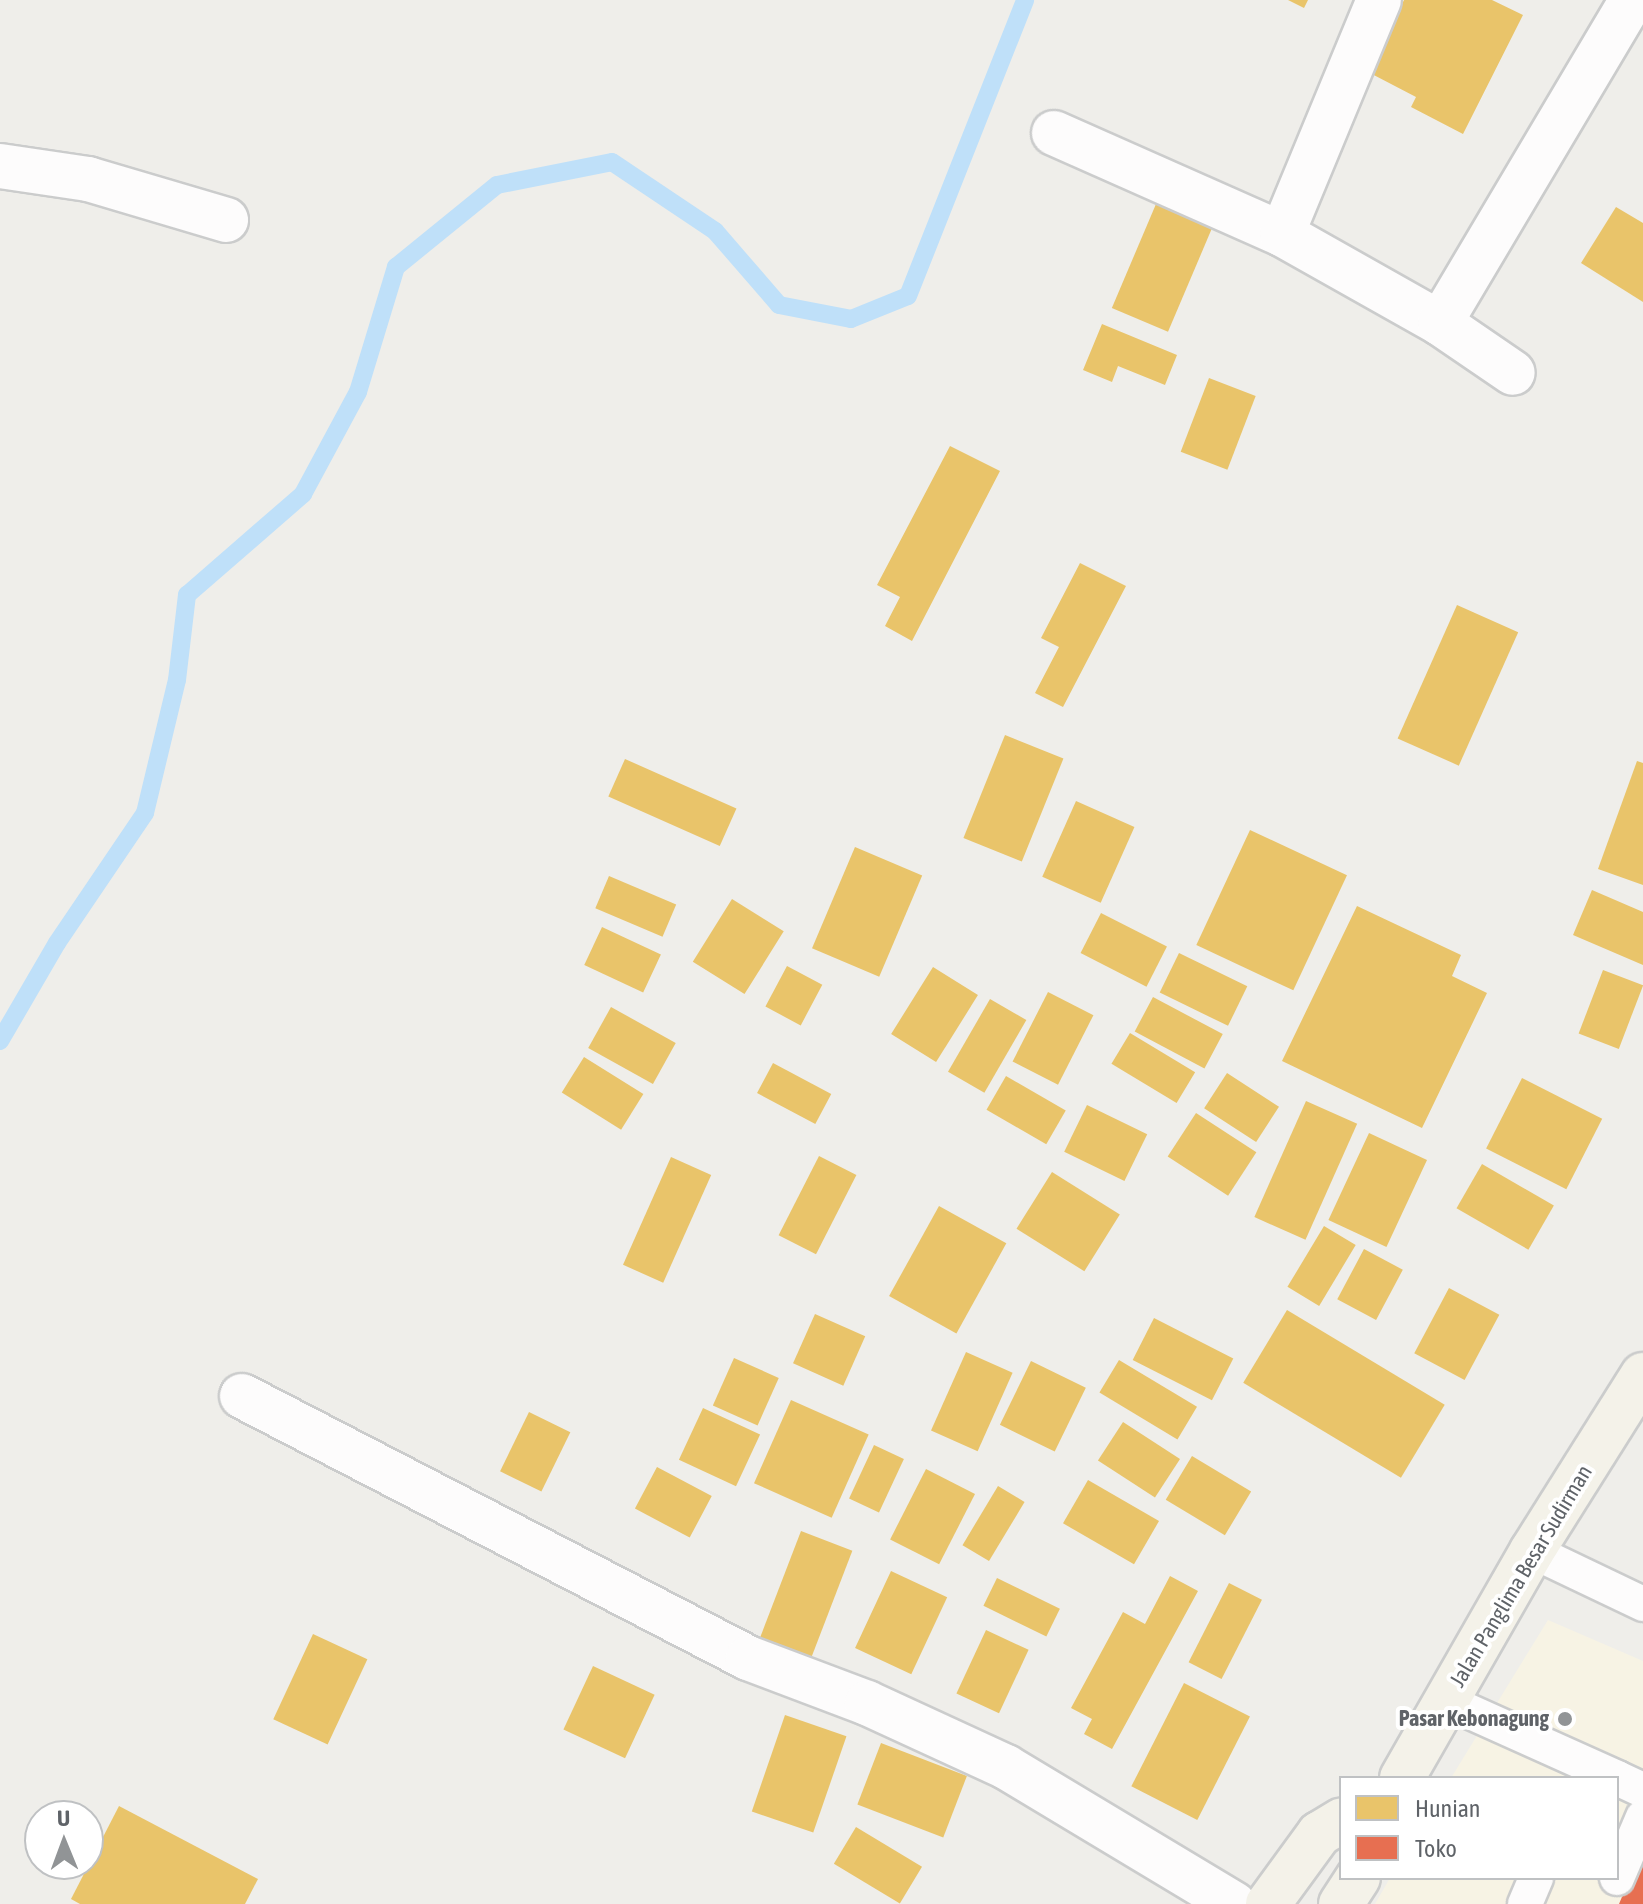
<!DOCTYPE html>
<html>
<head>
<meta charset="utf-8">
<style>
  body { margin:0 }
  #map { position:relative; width:1643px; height:1904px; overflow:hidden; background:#efeeea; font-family:"Asap Condensed",sans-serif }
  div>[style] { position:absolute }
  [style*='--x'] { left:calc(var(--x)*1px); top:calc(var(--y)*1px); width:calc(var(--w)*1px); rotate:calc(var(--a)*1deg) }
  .commercial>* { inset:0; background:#f7f3e4 }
  .homes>* { inset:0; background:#e9c46a; transform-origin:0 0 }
  .shops>* { inset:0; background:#e76f51 }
  .stream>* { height:18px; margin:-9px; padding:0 9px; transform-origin:9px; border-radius:9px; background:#bfe0f9 }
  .roads { filter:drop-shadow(2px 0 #cbcccc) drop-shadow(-2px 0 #cbcccc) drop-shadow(0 2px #cbcccc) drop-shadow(0 -2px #cbcccc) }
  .lane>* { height:34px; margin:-17px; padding:0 17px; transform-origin:17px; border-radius:17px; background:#fdfcfc }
  .street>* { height:44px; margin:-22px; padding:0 22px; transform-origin:22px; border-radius:22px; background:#fdfcfc }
  .primary>* { height:44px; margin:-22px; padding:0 22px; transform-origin:22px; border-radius:22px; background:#f4f2e9 }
  .dots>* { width:22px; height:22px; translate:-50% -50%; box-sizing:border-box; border:4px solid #fff; border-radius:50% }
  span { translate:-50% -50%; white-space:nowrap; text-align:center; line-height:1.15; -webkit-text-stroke:8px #fff; paint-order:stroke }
  .street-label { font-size:22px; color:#5f6368 }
  .poi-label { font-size:22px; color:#5f6368; font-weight:700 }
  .right { translate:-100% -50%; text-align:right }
  .legend { position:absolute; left:1339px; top:1776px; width:280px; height:104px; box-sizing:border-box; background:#fff; border:2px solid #bfc1c3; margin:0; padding:10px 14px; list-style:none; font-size:24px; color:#5f6368 }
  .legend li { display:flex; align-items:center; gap:16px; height:40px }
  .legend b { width:40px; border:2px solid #bfc1c3 }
  .north { position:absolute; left:24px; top:1800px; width:80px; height:80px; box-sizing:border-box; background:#fff; border:2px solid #bfc1c3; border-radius:50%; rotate:359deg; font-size:22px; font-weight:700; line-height:32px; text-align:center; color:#5f6368 }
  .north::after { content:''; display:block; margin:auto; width:28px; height:36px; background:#919496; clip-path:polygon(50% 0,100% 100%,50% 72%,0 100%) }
</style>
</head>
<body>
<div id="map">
  <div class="commercial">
    <div style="clip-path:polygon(1548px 1620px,1643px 1661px,1643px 1904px,1375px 1904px,1390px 1878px,1617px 1878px,1617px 1778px,1451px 1778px)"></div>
  </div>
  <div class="homes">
    <div style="clip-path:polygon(1288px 0,1308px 0,1304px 8px)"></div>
    <div style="clip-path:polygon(1404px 0,1492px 0,1523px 15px,1463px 134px,1411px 107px,1416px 97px,1368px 72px)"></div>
    <div style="left:1156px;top:204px;width:61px;height:113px;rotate:23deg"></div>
    <div style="clip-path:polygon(1616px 207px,1643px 223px,1643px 302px,1581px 263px)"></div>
    <div style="clip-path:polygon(1102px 324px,1177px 355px,1165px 385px,1118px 366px,1112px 382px,1083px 370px)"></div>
    <div style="left:1209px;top:378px;width:50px;height:79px;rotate:21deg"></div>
    <div style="clip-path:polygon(950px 446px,1000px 471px,912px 641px,885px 626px,900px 597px,877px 585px)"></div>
    <div style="clip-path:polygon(1080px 563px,1126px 586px,1063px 707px,1035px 693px,1059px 647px,1041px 638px)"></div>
    <div style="left:1457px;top:605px;width:67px;height:146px;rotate:24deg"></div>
    <div style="left:1005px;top:735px;width:63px;height:111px;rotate:22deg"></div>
    <div style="left:625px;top:759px;width:122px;height:41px;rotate:24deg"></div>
    <div style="clip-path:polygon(1637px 761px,1643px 763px,1643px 885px,1598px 869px)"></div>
    <div style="left:1076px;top:801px;width:64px;height:83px;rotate:24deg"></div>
    <div style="left:1250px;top:830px;width:107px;height:127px;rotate:25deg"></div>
    <div style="left:855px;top:847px;width:73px;height:110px;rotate:23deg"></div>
    <div style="left:609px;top:876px;width:73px;height:35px;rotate:23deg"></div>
    <div style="clip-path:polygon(1592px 890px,1643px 912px,1643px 965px,1573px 935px)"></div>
    <div style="left:732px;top:899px;width:61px;height:74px;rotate:32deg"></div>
    <div style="clip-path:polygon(1357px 906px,1461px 955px,1452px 976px,1487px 993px,1422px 1128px,1282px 1061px)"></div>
    <div style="left:1101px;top:913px;width:74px;height:45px;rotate:27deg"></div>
    <div style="left:602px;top:927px;width:65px;height:42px;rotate:25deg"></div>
    <div style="left:1179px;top:953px;width:76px;height:44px;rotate:26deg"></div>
    <div style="left:787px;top:966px;width:40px;height:46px;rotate:28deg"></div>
    <div style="left:933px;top:967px;width:53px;height:79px;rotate:32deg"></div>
    <div style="left:1603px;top:970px;width:43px;height:68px;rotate:21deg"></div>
    <div style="left:1048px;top:992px;width:51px;height:78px;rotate:27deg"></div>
    <div style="left:1153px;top:997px;width:79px;height:39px;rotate:28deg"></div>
    <div style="left:990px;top:999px;width:42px;height:84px;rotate:30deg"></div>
    <div style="left:611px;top:1007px;width:74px;height:47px;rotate:29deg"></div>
    <div style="left:1130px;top:1033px;width:76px;height:36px;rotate:31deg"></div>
    <div style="left:584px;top:1057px;width:70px;height:42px;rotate:32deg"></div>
    <div style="left:773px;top:1063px;width:66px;height:34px;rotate:28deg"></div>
    <div style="left:1227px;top:1073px;width:62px;height:42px;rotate:33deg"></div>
    <div style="left:1006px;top:1076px;width:69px;height:39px;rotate:30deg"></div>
    <div style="left:1522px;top:1078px;width:90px;height:79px;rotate:27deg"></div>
    <div style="left:1306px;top:1101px;width:56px;height:127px;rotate:24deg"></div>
    <div style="left:1087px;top:1105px;width:67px;height:52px;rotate:26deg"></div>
    <div style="left:1196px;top:1113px;width:72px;height:52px;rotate:33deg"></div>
    <div style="left:1369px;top:1133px;width:64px;height:96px;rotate:25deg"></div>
    <div style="left:819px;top:1156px;width:42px;height:89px;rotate:27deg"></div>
    <div style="left:671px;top:1157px;width:44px;height:118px;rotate:24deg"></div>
    <div style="left:1482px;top:1164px;width:83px;height:51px;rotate:30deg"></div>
    <div style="left:1052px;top:1172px;width:80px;height:67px;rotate:32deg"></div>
    <div style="left:939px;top:1206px;width:77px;height:103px;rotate:29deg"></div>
    <div style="left:1324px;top:1226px;width:37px;height:71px;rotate:31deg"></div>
    <div style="left:1364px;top:1249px;width:44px;height:57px;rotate:28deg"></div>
    <div style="left:1449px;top:1288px;width:57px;height:74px;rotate:28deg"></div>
    <div style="left:1287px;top:1310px;width:184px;height:85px;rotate:31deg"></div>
    <div style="left:815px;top:1314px;width:55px;height:54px;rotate:24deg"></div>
    <div style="left:1154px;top:1318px;width:89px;height:47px;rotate:27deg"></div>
    <div style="left:966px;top:1352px;width:51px;height:86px;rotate:24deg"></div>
    <div style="left:734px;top:1358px;width:49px;height:52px;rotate:24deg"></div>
    <div style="left:1119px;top:1360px;width:91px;height:38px;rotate:31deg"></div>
    <div style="left:1031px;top:1361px;width:61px;height:71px;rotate:26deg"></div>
    <div style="left:791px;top:1400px;width:85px;height:91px;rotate:24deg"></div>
    <div style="left:703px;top:1408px;width:63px;height:57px;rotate:25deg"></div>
    <div style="left:529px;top:1412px;width:46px;height:66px;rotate:26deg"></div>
    <div style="left:1123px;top:1422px;width:68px;height:46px;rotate:33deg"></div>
    <div style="left:874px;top:1445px;width:33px;height:59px;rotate:25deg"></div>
    <div style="left:1192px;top:1456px;width:69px;height:51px;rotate:31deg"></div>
    <div style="left:657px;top:1467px;width:62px;height:47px;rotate:28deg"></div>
    <div style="left:926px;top:1469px;width:55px;height:79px;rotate:27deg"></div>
    <div style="left:1088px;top:1480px;width:82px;height:50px;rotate:30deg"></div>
    <div style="left:998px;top:1486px;width:31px;height:69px;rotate:31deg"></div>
    <div style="left:801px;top:1531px;width:55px;height:116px;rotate:21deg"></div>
    <div style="left:891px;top:1571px;width:62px;height:85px;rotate:25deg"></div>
    <div style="clip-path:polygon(1170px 1576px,1198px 1591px,1112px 1749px,1084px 1734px,1092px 1719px,1071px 1708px,1123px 1612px,1145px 1624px)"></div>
    <div style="left:997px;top:1578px;width:70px;height:31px;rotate:26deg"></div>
    <div style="left:1229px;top:1583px;width:37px;height:89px;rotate:27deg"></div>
    <div style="left:986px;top:1630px;width:47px;height:70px;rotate:25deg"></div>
    <div style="left:313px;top:1634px;width:60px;height:94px;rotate:25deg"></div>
    <div style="left:593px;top:1666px;width:68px;height:70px;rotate:25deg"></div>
    <div style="left:1184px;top:1683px;width:74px;height:116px;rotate:27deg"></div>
    <div style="left:785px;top:1715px;width:65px;height:102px;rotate:19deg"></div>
    <div style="left:881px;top:1743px;width:92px;height:66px;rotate:21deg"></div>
    <div style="clip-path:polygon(119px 1806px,258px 1879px,245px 1904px,80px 1904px,71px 1899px)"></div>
    <div style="left:856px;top:1827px;width:77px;height:43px;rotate:31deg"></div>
  </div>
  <div class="shops">
    <div style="clip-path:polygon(1643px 1847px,1643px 1904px,1619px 1904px)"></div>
  </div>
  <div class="stream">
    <div style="--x:0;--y:1041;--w:113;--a:-59.8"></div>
    <div style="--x:57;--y:943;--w:157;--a:-55.9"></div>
    <div style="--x:145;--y:813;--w:137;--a:-76.5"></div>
    <div style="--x:177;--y:680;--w:86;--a:-83.3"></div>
    <div style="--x:187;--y:595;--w:154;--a:-41"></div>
    <div style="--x:303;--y:494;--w:116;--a:-61.7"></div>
    <div style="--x:358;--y:392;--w:131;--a:-73.1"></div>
    <div style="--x:396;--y:267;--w:130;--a:-39.1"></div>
    <div style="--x:497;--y:185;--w:117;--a:-11.3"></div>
    <div style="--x:612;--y:162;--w:124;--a:33.8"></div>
    <div style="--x:715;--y:231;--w:98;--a:49.1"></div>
    <div style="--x:779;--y:305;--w:73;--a:11"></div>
    <div style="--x:851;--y:319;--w:61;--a:-22"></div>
    <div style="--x:908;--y:296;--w:318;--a:-68.4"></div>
  </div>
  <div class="roads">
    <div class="lane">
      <div style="--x:1532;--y:1551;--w:123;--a:25.5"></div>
      <div style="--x:1446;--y:1701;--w:188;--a:24.2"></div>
      <div style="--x:1617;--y:1778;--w:29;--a:25"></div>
      <div style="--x:1617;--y:1878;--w:66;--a:-66.9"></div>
      <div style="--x:1525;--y:1904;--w:28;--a:-67"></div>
    </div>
    <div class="street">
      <div style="--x:1054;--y:133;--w:249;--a:23.9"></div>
      <div style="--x:1282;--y:234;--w:181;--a:29.4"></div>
      <div style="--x:1440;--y:323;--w:88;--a:34.4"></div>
      <div style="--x:0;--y:166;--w:89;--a:8.4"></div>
      <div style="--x:88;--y:179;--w:144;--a:16.5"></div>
      <div style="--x:1282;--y:234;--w:253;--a:-67.5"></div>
      <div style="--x:1440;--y:323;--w:364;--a:-59.3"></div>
      <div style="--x:242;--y:1396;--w:570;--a:27.37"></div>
      <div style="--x:748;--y:1658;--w:127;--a:20.7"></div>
      <div style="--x:867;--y:1703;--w:153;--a:24.7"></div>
      <div style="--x:1006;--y:1767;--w:266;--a:31"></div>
    </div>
    <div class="primary">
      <div style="--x:1402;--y:1778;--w:262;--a:-60.2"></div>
      <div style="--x:1532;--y:1551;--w:208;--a:-57.8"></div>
      <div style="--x:1268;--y:1904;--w:87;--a:-53.9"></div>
      <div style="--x:1319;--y:1834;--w:26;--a:-31"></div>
      <div style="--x:1341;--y:1904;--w:31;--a:-57"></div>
    </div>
  </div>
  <div class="dots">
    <div style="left:1565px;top:1719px;background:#919496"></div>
  </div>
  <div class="street-label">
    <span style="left:1521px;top:1576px;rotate:-59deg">Jalan Panglima Besar Sudirman</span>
  </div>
  <div class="poi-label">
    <span class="right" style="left:1549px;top:1719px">Pasar Kebonagung</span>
  </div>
  <ul class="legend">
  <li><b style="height:22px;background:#e9c46a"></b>Hunian</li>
  <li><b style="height:22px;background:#e76f51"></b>Toko</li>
  </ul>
  <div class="north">U</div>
</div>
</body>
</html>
